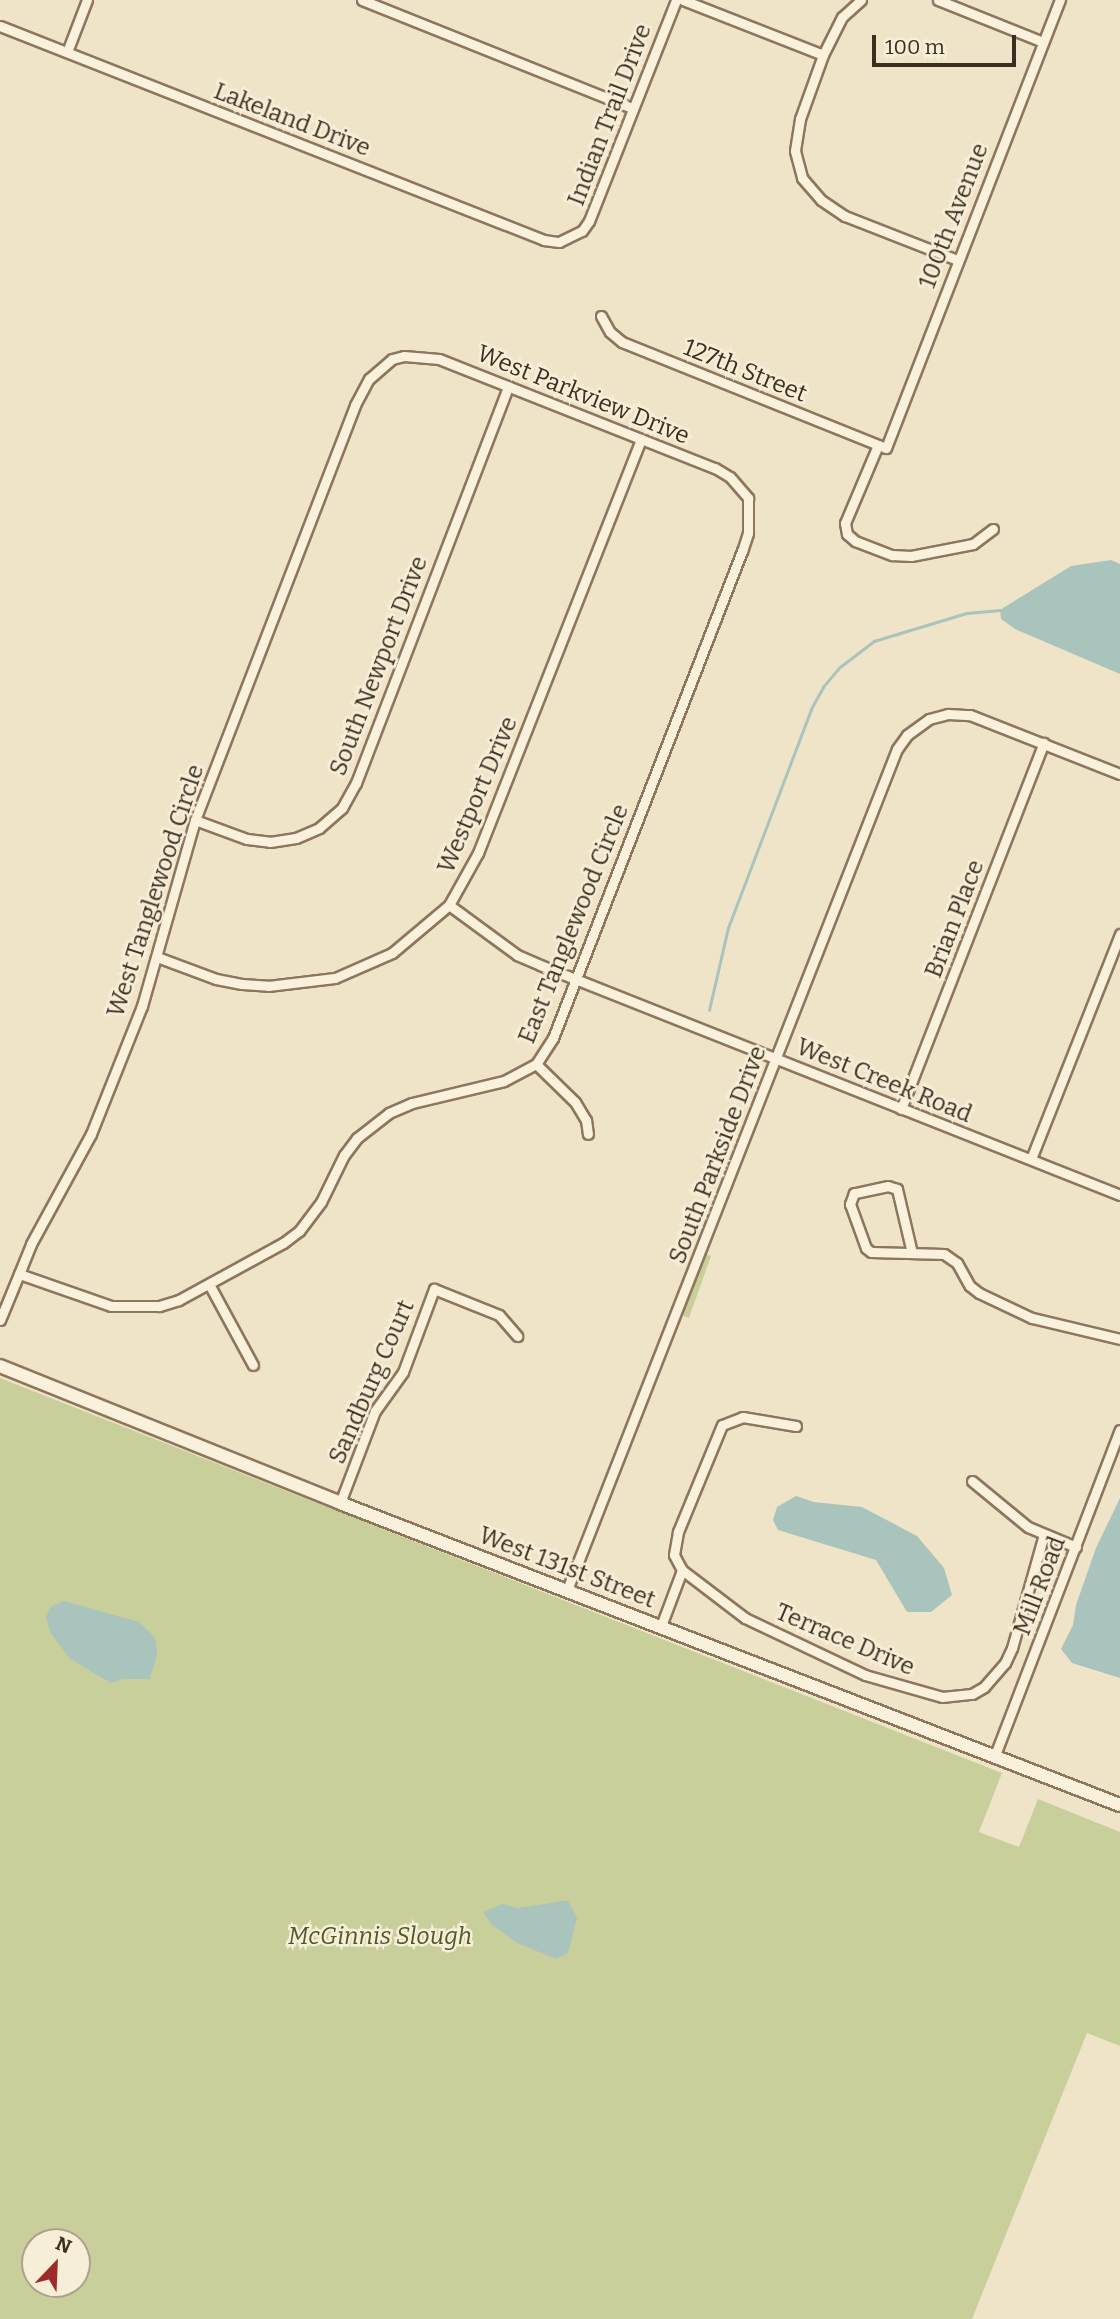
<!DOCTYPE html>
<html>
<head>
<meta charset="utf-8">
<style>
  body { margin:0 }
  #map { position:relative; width:1120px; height:2319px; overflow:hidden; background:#f0e4c8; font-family:Bitter,serif }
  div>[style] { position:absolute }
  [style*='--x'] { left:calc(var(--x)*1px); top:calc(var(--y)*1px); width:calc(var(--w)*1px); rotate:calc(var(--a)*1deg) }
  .green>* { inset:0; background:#c9cf9b }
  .water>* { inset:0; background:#a9c4bc }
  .stream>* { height:2.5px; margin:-1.25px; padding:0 1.25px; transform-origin:1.25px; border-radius:1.25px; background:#a9c4bc }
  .roads { filter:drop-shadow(2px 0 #8d765c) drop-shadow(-2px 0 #8d765c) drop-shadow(0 2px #8d765c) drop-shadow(0 -2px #8d765c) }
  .minor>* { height:9px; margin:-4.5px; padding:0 4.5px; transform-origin:4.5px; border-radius:4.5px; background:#faf1dc }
  .tertiary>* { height:12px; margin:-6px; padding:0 6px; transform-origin:6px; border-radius:6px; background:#faf1dc }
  span { translate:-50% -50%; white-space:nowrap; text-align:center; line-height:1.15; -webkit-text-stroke:5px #f7eed8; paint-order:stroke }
  .street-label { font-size:24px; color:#3d2e20 }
  .park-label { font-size:24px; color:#4d5a26; font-style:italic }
  .north { position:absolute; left:21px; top:2228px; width:70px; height:70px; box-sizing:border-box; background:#f7eed8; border:2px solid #ada18e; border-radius:50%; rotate:23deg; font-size:19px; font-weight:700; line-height:28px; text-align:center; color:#3d2e20 }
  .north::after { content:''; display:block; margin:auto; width:24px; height:32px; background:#9e2a2b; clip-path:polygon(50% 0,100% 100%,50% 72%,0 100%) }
  .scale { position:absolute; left:872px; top:35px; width:144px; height:32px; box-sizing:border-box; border:4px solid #3d2e20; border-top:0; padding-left:9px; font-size:21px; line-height:24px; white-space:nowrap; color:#3d2e20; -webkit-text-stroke:5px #f7eed8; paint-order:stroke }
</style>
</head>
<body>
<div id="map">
  <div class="green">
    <div style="clip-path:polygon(705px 1254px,711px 1256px,689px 1318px,681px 1315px)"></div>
    <div style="clip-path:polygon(evenodd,0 1378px,1002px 1773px,979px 1832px,1019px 1847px,1038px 1799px,1120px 1832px,1120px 2046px,1087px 2033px,972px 2319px,0 2319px,0 1378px,35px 2242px,77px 2242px,77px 2284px,35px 2284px,35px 2242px)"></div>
  </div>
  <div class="water">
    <div style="clip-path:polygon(1111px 560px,1120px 564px,1120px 674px,1015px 629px,1001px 619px,1000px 610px,1071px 566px)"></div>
    <div style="clip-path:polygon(796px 1496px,814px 1502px,862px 1507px,917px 1536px,944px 1568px,952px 1595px,931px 1612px,907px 1612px,876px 1560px,778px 1530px,773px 1520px,777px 1507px)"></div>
    <div style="clip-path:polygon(1120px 1498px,1120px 1678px,1072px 1663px,1061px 1649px,1073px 1625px,1076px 1605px,1096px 1548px)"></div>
    <div style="clip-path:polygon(64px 1601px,139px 1622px,155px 1637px,157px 1654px,150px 1679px,123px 1679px,111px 1683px,70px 1659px,50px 1632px,46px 1617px,50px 1607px)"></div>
    <div style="clip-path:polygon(563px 1901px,568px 1901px,577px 1918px,568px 1953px,556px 1959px,517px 1943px,491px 1924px,483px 1912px,503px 1904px,518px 1908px)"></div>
  </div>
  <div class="stream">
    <div style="--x:709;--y:1010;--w:84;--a:-77"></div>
    <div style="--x:728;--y:928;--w:234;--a:-69.2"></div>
    <div style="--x:811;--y:709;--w:25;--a:-61"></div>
    <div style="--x:823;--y:687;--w:26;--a:-50"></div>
    <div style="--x:840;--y:667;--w:43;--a:-37.4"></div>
    <div style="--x:874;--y:641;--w:97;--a:-16.8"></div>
    <div style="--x:967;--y:613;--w:33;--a:-5"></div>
  </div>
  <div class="roads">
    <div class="minor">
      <div style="--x:362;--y:0;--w:291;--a:21.8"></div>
      <div style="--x:683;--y:0;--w:150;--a:21.4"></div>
      <div style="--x:861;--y:0;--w:25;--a:138"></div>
      <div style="--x:842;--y:17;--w:42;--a:116.6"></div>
      <div style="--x:823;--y:55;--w:68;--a:109.8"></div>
      <div style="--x:800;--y:119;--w:32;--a:99"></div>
      <div style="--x:795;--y:151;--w:28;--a:75"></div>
      <div style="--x:802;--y:178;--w:29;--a:49"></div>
      <div style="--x:821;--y:200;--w:29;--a:34"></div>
      <div style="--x:845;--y:216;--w:120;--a:21.4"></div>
      <div style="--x:938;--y:0;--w:113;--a:21.8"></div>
      <div style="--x:0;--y:26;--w:585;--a:21.47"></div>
      <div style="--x:544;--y:240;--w:15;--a:8"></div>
      <div style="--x:559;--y:242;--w:25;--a:-26"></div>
      <div style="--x:582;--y:231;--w:12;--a:-55"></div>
      <div style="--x:589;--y:221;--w:238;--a:-68.5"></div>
      <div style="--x:67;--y:52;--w:56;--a:-69"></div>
      <div style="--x:601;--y:316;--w:18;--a:61"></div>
      <div style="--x:610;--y:332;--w:16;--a:40"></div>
      <div style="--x:622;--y:342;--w:284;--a:21.9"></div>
      <div style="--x:886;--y:448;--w:481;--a:-68.8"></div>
      <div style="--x:878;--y:445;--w:85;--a:112.9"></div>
      <div style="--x:845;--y:523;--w:11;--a:80"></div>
      <div style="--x:847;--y:534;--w:11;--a:41"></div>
      <div style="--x:855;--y:541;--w:40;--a:21"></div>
      <div style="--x:892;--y:555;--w:19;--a:3"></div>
      <div style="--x:911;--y:556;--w:63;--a:-11"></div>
      <div style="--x:973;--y:544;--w:25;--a:-37"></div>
      <div style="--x:195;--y:820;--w:55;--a:20.1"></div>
      <div style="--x:247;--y:839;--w:23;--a:7"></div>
      <div style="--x:270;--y:842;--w:26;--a:-9"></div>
      <div style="--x:296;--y:838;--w:25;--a:-23"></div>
      <div style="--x:319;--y:828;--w:30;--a:-41"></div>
      <div style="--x:342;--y:808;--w:29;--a:-61"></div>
      <div style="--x:356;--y:783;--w:425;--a:-69"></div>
      <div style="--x:449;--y:905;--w:84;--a:36.3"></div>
      <div style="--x:517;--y:955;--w:25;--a:23"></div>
      <div style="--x:540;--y:965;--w:624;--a:21.63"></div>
      <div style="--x:157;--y:957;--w:63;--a:20.4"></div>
      <div style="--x:216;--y:979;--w:26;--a:11"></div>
      <div style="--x:242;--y:984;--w:26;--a:4"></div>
      <div style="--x:268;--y:986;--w:67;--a:-6.8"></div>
      <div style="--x:335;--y:978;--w:62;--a:-23.7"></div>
      <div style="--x:392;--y:953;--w:75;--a:-40.1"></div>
      <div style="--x:449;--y:905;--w:60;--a:-60.9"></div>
      <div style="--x:478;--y:853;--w:445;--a:-68.5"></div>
      <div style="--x:536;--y:1064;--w:54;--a:44.3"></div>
      <div style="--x:575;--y:1102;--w:21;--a:59"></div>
      <div style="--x:586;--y:1120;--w:14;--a:82"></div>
      <div style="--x:901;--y:1109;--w:393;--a:-68.7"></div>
      <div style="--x:1031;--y:1159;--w:242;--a:-68.4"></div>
      <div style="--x:912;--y:1253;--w:66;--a:-103.2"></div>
      <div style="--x:897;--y:1189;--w:9;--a:-162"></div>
      <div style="--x:888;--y:1186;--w:35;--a:168"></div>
      <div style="--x:854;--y:1193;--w:12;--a:110"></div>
      <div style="--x:850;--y:1204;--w:47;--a:70"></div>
      <div style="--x:866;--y:1248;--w:6;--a:39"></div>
      <div style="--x:871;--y:1252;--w:73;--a:1.6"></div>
      <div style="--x:944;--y:1254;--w:16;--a:35"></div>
      <div style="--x:957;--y:1263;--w:26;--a:61"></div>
      <div style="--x:970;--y:1286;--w:11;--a:38"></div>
      <div style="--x:979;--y:1293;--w:59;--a:25.3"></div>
      <div style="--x:1032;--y:1318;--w:90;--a:13.4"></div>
      <div style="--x:209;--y:1284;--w:92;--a:61.5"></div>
      <div style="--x:0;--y:1320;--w:50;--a:-67.6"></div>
      <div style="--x:19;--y:1274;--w:32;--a:-68"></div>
      <div style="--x:31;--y:1244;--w:125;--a:-61.4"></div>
      <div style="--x:91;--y:1134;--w:138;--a:-68.3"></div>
      <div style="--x:142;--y:1006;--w:193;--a:-74.1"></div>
      <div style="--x:195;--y:820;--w:445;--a:-68.9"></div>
      <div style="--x:355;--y:405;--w:30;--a:-62"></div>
      <div style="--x:369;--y:379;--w:30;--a:-41"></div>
      <div style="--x:392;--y:359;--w:12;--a:-14"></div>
      <div style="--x:404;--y:356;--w:35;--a:5"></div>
      <div style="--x:439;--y:359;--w:297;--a:21.6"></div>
      <div style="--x:715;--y:468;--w:17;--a:31"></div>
      <div style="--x:730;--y:477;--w:28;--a:49"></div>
      <div style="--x:748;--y:498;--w:35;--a:90"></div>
      <div style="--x:748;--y:533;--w:19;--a:108"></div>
      <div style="--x:742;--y:551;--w:522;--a:111.21"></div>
      <div style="--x:553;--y:1038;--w:31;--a:123"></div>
      <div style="--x:536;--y:1064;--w:36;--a:152"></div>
      <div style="--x:504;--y:1081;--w:95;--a:166.6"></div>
      <div style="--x:412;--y:1103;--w:25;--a:157"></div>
      <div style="--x:389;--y:1113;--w:41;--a:142"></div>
      <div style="--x:357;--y:1138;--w:21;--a:127"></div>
      <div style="--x:344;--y:1155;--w:52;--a:116.1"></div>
      <div style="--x:321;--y:1202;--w:36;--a:127"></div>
      <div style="--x:299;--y:1231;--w:20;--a:143"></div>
      <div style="--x:283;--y:1243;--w:119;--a:151.3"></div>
      <div style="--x:179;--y:1300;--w:21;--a:163"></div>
      <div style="--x:159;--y:1306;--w:48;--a:180"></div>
      <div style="--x:111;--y:1306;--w:97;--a:-160.8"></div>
      <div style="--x:796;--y:1426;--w:54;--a:-170.4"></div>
      <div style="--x:743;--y:1417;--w:22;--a:159"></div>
      <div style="--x:722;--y:1425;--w:116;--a:112.4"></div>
      <div style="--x:678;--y:1532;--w:23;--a:100"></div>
      <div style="--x:674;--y:1555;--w:17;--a:62"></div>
      <div style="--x:682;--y:1570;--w:79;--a:37.3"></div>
      <div style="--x:745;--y:1618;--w:133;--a:25.4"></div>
      <div style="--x:865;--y:1675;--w:80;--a:15.9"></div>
      <div style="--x:942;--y:1697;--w:30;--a:-6"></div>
      <div style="--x:972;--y:1694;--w:14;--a:-30"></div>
      <div style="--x:984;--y:1687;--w:32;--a:-49"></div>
      <div style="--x:1005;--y:1663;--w:17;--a:-65"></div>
      <div style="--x:1012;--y:1648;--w:118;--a:-74.3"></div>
      <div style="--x:972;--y:1481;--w:72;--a:39.4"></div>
      <div style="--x:1028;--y:1527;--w:52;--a:22.6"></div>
      <div style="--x:340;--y:1503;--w:98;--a:-69.2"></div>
      <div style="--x:375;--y:1411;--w:48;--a:-54.3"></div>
      <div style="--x:403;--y:1372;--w:89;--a:-69.5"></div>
      <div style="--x:434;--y:1289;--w:70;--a:21.8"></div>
      <div style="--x:499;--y:1315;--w:28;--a:49"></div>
      <div style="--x:567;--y:1590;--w:903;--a:-68.58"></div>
      <div style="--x:897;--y:749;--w:17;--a:-54"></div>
      <div style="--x:907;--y:735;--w:27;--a:-36"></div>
      <div style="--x:929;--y:719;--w:20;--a:-15"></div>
      <div style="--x:948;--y:714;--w:22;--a:3"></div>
      <div style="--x:970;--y:715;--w:161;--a:21.5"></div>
      <div style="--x:661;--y:1626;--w:60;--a:-69.4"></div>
      <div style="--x:995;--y:1755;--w:348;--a:-69"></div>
    </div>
    <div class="tertiary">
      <div style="--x:0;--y:1366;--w:367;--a:21.9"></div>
      <div style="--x:340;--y:1503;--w:836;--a:21.17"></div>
    </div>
  </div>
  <div class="street-label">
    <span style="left:610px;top:115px;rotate:-69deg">Indian Trail Drive</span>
    <span style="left:292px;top:120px;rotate:21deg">Lakeland Drive</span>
    <span style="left:954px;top:216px;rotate:-69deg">100th Avenue</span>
    <span style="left:745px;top:371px;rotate:22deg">127th Street</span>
    <span style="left:583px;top:395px;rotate:22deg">West Parkview Drive</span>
    <span style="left:379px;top:666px;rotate:-69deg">South Newport Drive</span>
    <span style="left:478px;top:795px;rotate:-67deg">Westport Drive</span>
    <span style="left:156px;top:891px;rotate:-72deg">West Tanglewood Circle</span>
    <span style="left:955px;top:919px;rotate:-69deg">Brian Place</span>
    <span style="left:574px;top:924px;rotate:-68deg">East Tanglewood Circle</span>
    <span style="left:884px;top:1081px;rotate:22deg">West Creek Road</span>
    <span style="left:718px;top:1155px;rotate:-69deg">South Parkside Drive</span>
    <span style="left:372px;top:1382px;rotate:-66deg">Sandburg Court</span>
    <span style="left:567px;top:1568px;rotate:21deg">West 131st Street</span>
    <span style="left:1040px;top:1586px;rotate:-69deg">Mill Road</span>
    <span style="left:845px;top:1640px;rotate:23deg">Terrace Drive</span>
  </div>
  <div class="park-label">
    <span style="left:380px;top:1937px">McGinnis Slough</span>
  </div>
  <div class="north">N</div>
  <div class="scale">100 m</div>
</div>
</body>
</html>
